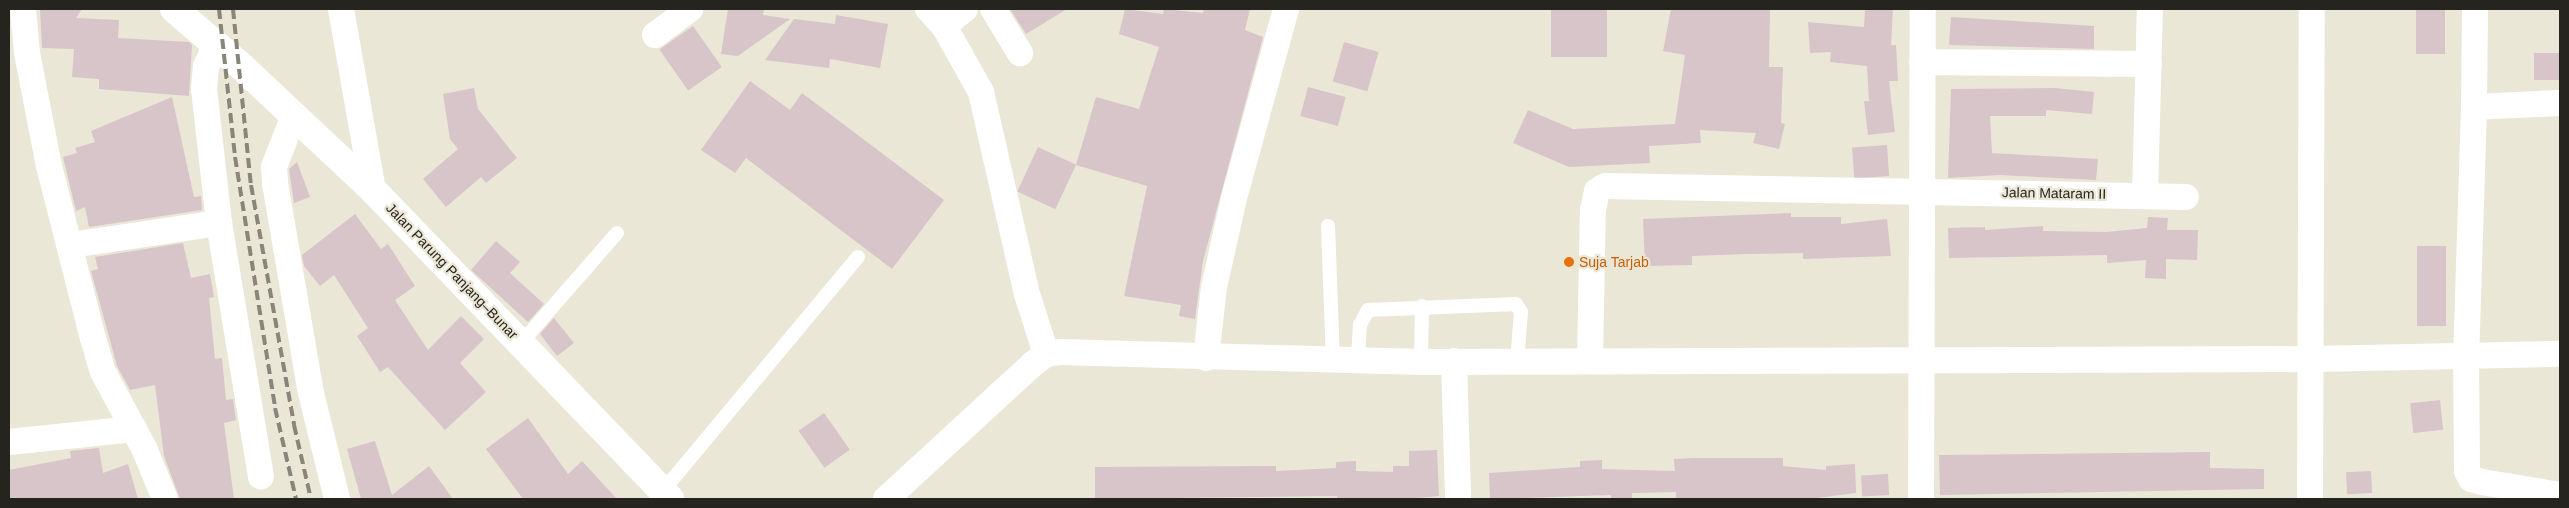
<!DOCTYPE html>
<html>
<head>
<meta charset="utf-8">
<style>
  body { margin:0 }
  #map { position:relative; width:2569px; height:508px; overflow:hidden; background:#ebe7d7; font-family:Helvetica,sans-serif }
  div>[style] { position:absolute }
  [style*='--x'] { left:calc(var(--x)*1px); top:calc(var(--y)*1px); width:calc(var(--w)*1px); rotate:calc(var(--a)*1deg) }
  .building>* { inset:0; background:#d7c5ca; transform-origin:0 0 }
  .lane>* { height:14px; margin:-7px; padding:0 7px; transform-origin:7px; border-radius:7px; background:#fff }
  .street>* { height:26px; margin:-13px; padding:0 13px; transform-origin:13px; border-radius:13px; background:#fff }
  .primary>* { height:28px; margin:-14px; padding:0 14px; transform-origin:14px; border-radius:14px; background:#fff }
  .rail>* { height:4px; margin-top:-2px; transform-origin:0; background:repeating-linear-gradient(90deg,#88857a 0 10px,transparent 0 15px) }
  .dots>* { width:14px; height:14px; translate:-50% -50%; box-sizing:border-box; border:2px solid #ebe7d7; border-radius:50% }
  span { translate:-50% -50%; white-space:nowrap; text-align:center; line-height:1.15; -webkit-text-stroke:4.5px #ebe7d7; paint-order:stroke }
  .street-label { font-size:14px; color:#25241e }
  .food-label { font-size:14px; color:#c56008 }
  .left { translate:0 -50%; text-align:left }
  .frame { position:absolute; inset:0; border:10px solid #25241e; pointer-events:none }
</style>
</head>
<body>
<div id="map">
  <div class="building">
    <div style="clip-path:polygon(40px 9px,82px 9px,76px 18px,119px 20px,118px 38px,189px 42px,192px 45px,189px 96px,99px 89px,99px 79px,72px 77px,74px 49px,42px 48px)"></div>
    <div style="clip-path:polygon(728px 9px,764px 9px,763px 15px,790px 19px,738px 56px,721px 54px)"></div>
    <div style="clip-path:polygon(1010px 9px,1067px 9px,1026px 34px)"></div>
    <div style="clip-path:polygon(1125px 9px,1163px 14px,1164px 9px,1203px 13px,1204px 9px,1250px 9px,1245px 30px,1263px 37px,1203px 261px,1195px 319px,1179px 316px,1181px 305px,1124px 296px,1147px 186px,1076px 165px,1096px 97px,1139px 109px,1159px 47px,1119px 34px)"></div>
    <div style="left:1551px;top:9px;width:56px;height:48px"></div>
    <div style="clip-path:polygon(1671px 9px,1770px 9px,1769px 67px,1783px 67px,1781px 123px,1785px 124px,1779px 149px,1753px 143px,1756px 133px,1700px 130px,1701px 143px,1649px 146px,1650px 163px,1569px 167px,1513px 143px,1528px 110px,1573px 129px,1675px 124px,1685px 55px,1663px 51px)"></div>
    <div style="clip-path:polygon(1865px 9px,1893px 9px,1891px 45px,1896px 45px,1898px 81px,1889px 81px,1895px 132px,1868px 135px,1864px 101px,1869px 101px,1867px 66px,1830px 62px,1831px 52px,1810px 53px,1808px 22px,1864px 27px)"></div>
    <div style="left:2416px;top:9px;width:29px;height:45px"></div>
    <div style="clip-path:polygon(836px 15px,888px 24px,880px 68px,830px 59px,829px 68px,765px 60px,794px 19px,835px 24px)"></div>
    <div style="clip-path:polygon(1951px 17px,2094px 26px,2094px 49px,1949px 45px)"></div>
    <div style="left:693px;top:26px;width:50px;height:41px;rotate:55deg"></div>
    <div style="left:1344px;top:42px;width:36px;height:41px;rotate:16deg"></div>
    <div style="left:2560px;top:53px;width:27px;height:26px;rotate:90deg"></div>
    <div style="clip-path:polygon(750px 81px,790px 110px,802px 93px,944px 200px,892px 269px,746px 158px,735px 173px,701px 150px)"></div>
    <div style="left:1308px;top:87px;width:39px;height:30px;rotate:15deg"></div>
    <div style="clip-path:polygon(474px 88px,478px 109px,517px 158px,486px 183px,481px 177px,446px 207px,423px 179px,458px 149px,450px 139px,443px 94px)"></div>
    <div style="clip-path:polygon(2055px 88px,2094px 92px,2092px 114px,2046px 110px,2046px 116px,1990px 116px,1992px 153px,2098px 159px,2096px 180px,2000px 175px,1948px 178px,1951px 89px)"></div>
    <div style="clip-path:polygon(172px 97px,194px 197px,201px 196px,202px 210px,89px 227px,85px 207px,76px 211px,63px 157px,77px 153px,75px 148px,95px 142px,91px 131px)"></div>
    <div style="left:1887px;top:145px;width:31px;height:35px;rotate:86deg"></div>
    <div style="left:1038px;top:147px;width:42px;height:49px;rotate:25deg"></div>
    <div style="clip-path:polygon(297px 162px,310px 197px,294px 203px,289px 169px)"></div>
    <div style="clip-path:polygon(1791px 213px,1791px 217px,1841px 217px,1841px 224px,1887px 219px,1891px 256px,1803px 259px,1803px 253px,1747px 254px,1692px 256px,1692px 265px,1645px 266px,1643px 219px)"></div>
    <div style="clip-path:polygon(355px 214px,381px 249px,388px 244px,415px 286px,395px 300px,428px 350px,461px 316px,484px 339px,460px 363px,486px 392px,445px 430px,388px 367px,380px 372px,357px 336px,368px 328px,334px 275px,320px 286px,304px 266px,302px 255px)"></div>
    <div style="clip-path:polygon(2148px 217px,2168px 218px,2167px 230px,2198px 230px,2197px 260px,2166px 259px,2166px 279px,2145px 278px,2146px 260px,2107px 263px,2107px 255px,1949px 258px,1948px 228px,1985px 227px,1985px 230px,2043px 226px,2043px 231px,2106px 232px,2147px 228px)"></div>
    <div style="clip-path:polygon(496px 241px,520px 262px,510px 273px,544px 304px,528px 322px,471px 270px)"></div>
    <div style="clip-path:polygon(183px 243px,191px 278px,210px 274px,214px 297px,209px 298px,215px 359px,222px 358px,226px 400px,233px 399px,236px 420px,224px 423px,234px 499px,180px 499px,164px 456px,155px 385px,130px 390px,117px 366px,91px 271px,98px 269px,95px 257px)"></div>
    <div style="left:2417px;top:246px;width:29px;height:80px"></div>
    <div style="clip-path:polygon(554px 318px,574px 343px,557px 356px,540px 334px)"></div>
    <div style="left:2440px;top:400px;width:30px;height:30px;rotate:84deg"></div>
    <div style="left:824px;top:413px;width:45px;height:31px;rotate:55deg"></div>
    <div style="clip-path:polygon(528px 418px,568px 474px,582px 461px,617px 499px,523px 499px,486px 449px)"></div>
    <div style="clip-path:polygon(375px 441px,392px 495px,429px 466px,453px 499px,361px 499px,347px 449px)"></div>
    <div style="clip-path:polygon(99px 448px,103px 473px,128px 464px,138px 499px,9px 499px,9px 470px,71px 458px,70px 451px)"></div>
    <div style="clip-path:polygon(1437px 450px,1439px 496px,1409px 499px,1337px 499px,1337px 496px,1095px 499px,1095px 467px,1276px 466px,1276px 471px,1336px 468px,1336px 462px,1356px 461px,1356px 471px,1393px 472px,1393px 466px,1409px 466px,1409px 451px)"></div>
    <div style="clip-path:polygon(2210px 452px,2210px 468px,2264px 469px,2264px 489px,1940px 495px,1939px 455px)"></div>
    <div style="clip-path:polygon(1693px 458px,1783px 458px,1783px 466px,1826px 470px,1826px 466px,1855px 464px,1856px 493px,1817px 498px,1676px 498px,1676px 492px,1632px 493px,1632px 499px,1611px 499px,1611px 495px,1490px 499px,1489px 473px,1580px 467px,1580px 461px,1602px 460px,1602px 469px,1675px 471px,1674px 459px)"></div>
    <div style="left:2371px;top:471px;width:22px;height:25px;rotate:87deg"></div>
    <div style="left:1888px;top:474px;width:21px;height:27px;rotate:87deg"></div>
  </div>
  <div class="lane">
    <div style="--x:1328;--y:226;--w:134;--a:87.9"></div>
    <div style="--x:521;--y:343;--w:146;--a:-48.9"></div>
    <div style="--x:1358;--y:360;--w:35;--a:-87"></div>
    <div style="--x:1360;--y:325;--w:17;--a:-62"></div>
    <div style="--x:1368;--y:310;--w:148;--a:-2.3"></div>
    <div style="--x:1516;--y:304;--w:9;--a:58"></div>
    <div style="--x:1521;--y:312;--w:50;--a:94.6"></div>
    <div style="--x:1421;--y:362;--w:56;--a:-89"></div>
    <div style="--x:662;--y:492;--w:306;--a:-50.2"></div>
  </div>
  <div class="street">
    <div style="--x:23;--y:9;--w:44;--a:84.8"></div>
    <div style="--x:27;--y:53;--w:115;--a:79"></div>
    <div style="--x:49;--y:166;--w:178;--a:75.7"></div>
    <div style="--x:93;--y:338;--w:35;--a:74"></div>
    <div style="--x:103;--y:372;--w:86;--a:61.7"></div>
    <div style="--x:144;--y:448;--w:55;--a:67.6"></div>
    <div style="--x:341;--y:9;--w:184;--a:80"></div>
    <div style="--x:928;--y:9;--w:23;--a:47"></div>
    <div style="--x:944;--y:26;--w:76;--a:60.7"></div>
    <div style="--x:981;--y:92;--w:207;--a:77.2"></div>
    <div style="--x:1027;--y:294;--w:63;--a:72.4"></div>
    <div style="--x:993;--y:9;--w:52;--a:58.5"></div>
    <div style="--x:2475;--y:9;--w:98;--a:90.6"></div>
    <div style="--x:2474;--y:107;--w:86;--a:-2.7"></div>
    <div style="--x:944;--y:26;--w:27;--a:-39"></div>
    <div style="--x:655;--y:35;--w:44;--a:-36.6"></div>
    <div style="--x:216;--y:44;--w:24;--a:114"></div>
    <div style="--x:206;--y:66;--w:23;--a:95"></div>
    <div style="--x:204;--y:89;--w:135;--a:83.6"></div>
    <div style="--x:219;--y:223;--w:257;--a:80.6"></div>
    <div style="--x:1922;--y:62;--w:227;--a:0.5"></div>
    <div style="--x:2474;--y:107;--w:248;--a:91.8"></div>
    <div style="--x:2466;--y:355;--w:116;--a:89.5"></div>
    <div style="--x:2467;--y:471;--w:9;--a:63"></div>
    <div style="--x:2471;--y:479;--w:11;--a:15"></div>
    <div style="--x:2482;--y:482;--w:79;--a:9.5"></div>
    <div style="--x:293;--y:118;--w:53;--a:111.2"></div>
    <div style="--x:274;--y:167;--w:16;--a:86"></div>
    <div style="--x:275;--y:183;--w:213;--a:80.3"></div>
    <div style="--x:311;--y:393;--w:109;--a:76.2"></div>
    <div style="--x:2145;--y:196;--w:187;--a:-88.5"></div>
    <div style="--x:71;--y:245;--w:150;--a:-8.5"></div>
    <div style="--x:1206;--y:358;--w:71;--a:-83.6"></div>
    <div style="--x:1214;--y:287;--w:91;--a:-77.3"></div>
    <div style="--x:1234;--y:198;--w:196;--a:-74.6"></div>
    <div style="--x:1590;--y:360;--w:150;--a:-88.9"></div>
    <div style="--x:1593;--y:210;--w:19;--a:-78"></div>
    <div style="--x:1597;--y:191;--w:9;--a:-32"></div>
    <div style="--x:1605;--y:186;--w:581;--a:1.08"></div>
    <div style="--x:1454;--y:361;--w:138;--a:88.3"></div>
    <div style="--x:9;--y:442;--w:126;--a:-5.9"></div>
    <div style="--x:886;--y:499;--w:200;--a:-42.6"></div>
    <div style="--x:1033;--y:364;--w:16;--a:-38"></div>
    <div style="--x:1046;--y:354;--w:15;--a:-8"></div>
    <div style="--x:1061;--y:352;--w:360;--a:1.6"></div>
    <div style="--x:1421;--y:362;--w:892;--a:-0.19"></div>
    <div style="--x:2313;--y:359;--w:247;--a:-1.2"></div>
    <div style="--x:1921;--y:499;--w:490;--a:-89.8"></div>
    <div style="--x:2310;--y:499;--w:490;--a:-89.8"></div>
  </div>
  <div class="primary">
    <div style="--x:174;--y:9;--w:88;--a:40.4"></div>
    <div style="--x:241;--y:66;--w:181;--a:43.2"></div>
    <div style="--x:373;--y:190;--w:429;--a:46.1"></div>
  </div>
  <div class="rail">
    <div style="--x:219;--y:9;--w:149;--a:83.8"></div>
    <div style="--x:235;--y:157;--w:254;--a:80.9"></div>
    <div style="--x:275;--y:408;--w:93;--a:77"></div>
    <div style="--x:233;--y:9;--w:177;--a:84.2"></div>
    <div style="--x:251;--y:185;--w:244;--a:79.8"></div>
    <div style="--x:294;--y:425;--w:76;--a:77.1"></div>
  </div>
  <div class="dots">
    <div style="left:1569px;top:262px;background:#e8710a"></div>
  </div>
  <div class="street-label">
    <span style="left:2054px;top:193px;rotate:1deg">Jalan Mataram II</span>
    <span style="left:452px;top:271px;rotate:46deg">Jalan Parung Panjang–Bunar</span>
  </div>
  <div class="food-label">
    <span class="left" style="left:1579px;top:262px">Suja Tarjab</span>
  </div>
  <div class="frame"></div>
</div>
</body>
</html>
